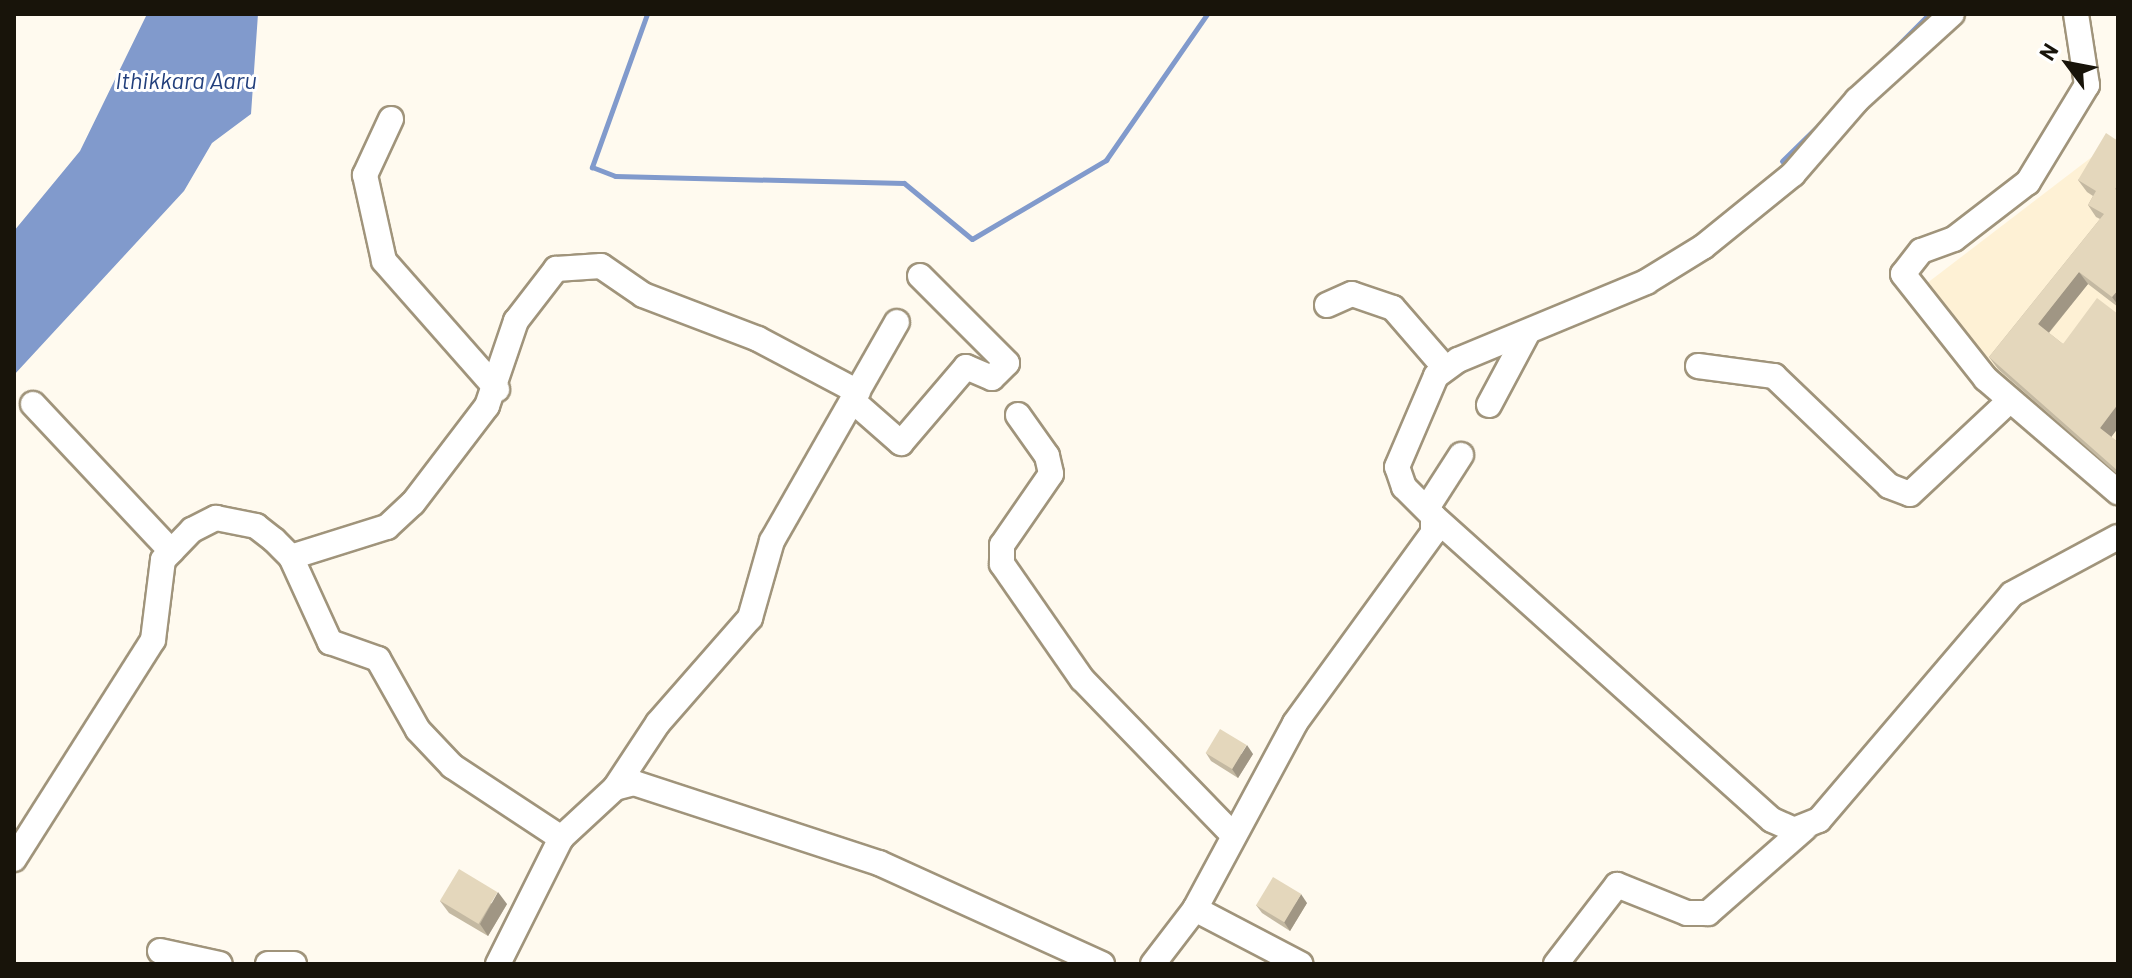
<!DOCTYPE html>
<html>
<head>
<meta charset="utf-8">
<style>
  body { margin:0 }
  #map { position:relative; width:2132px; height:978px; overflow:hidden; background:#fffaef; font-family:Barlow,sans-serif }
  div>[style] { position:absolute }
  [style*='--x'] { left:calc(var(--x)*1px); top:calc(var(--y)*1px); width:calc(var(--w)*1px); rotate:calc(var(--a)*1deg) }
  .built>* { inset:0; background:#fef1d5 }
  .water>* { inset:0; background:#819acc }
  .stream>* { height:5px; margin:-2.5px; padding:0 2.5px; transform-origin:2.5px; border-radius:2.5px; background:#819acc }
  .roads { filter:drop-shadow(2px 0 #a0947b) drop-shadow(-2px 0 #a0947b) drop-shadow(0 2px #a0947b) drop-shadow(0 -2px #a0947b) }
  .minor>* { height:24px; margin:-12px; padding:0 12px; transform-origin:12px; border-radius:12px; background:#fff }
  .wall>* { inset:0; background:#c4b9a2 }
  .shaded-wall>* { inset:0; background:#a09684 }
  .building>* { inset:0; background:#e4d7bc; transform-origin:0 0 }
  span { translate:-50% -50%; white-space:nowrap; text-align:center; line-height:1.15; -webkit-text-stroke:6px #fff; paint-order:stroke }
  .water-label { font-size:24px; color:#223f7c; font-style:italic }
  .frame { position:absolute; inset:0; border:16px solid #18140a; pointer-events:none }
  .north { position:absolute; left:2028px; top:24px; width:80px; height:80px; -webkit-text-stroke:6px #fff; paint-order:stroke; rotate:302deg; font-size:22px; font-weight:700; line-height:32px; text-align:center; color:#18140a }
  .north::after { content:''; display:block; margin:auto; width:28px; height:36px; background:#18140a; clip-path:polygon(50% 0,100% 100%,50% 72%,0 100%) }
</style>
</head>
<body>
<div id="map">
  <div class="built">
    <div style="clip-path:polygon(2118px 137px,2118px 482px,1987px 370px,1922px 287px)"></div>
  </div>
  <div class="water">
    <div style="clip-path:polygon(147px 14px,258px 14px,251px 114px,212px 143px,184px 191px,14px 375px,14px 231px,80px 151px)"></div>
  </div>
  <div class="stream">
    <div style="--x:647;--y:14;--w:163;--a:109.8"></div>
    <div style="--x:592;--y:167;--w:25;--a:21"></div>
    <div style="--x:615;--y:176;--w:289;--a:1.4"></div>
    <div style="--x:904;--y:183;--w:88;--a:39.5"></div>
    <div style="--x:972;--y:239;--w:156;--a:-30.5"></div>
    <div style="--x:1106;--y:160;--w:178;--a:-55.3"></div>
    <div style="--x:1879;--y:64;--w:71;--a:-45"></div>
    <div style="--x:1782;--y:161;--w:71;--a:-44.4"></div>
  </div>
  <div class="roads">
    <div class="minor">
      <div style="--x:2076;--y:14;--w:72;--a:81.2"></div>
      <div style="--x:2087;--y:85;--w:114;--a:121.3"></div>
      <div style="--x:2028;--y:182;--w:93;--a:142.4"></div>
      <div style="--x:1954;--y:239;--w:35;--a:160"></div>
      <div style="--x:1921;--y:251;--w:29;--a:128"></div>
      <div style="--x:1903;--y:274;--w:134;--a:51.7"></div>
      <div style="--x:1986;--y:379;--w:174;--a:40.6"></div>
      <div style="--x:391;--y:119;--w:62;--a:114.9"></div>
      <div style="--x:365;--y:175;--w:88;--a:77.5"></div>
      <div style="--x:384;--y:261;--w:171;--a:48.6"></div>
      <div style="--x:1327;--y:305;--w:27;--a:-24"></div>
      <div style="--x:1352;--y:294;--w:43;--a:18.9"></div>
      <div style="--x:1393;--y:308;--w:79;--a:49.1"></div>
      <div style="--x:1698;--y:366;--w:77;--a:7.5"></div>
      <div style="--x:1774;--y:376;--w:159;--a:43.7"></div>
      <div style="--x:1889;--y:486;--w:22;--a:21"></div>
      <div style="--x:1910;--y:494;--w:136;--a:-43.2"></div>
      <div style="--x:853;--y:401;--w:64;--a:41.2"></div>
      <div style="--x:901;--y:443;--w:100;--a:-49.5"></div>
      <div style="--x:966;--y:367;--w:28;--a:23"></div>
      <div style="--x:992;--y:378;--w:21;--a:-45"></div>
      <div style="--x:1007;--y:363;--w:123;--a:-135"></div>
      <div style="--x:33;--y:404;--w:202;--a:46.8"></div>
      <div style="--x:1489;--y:405;--w:83;--a:-61.9"></div>
      <div style="--x:1018;--y:415;--w:50;--a:54.7"></div>
      <div style="--x:1047;--y:456;--w:18;--a:77"></div>
      <div style="--x:1051;--y:474;--w:86;--a:124.6"></div>
      <div style="--x:1002;--y:545;--w:19;--a:90"></div>
      <div style="--x:1002;--y:564;--w:140;--a:55.2"></div>
      <div style="--x:1082;--y:679;--w:216;--a:45.9"></div>
      <div style="--x:1427;--y:508;--w:63;--a:-57.3"></div>
      <div style="--x:1433;--y:516;--w:455;--a:41.9"></div>
      <div style="--x:1772;--y:820;--w:24;--a:24"></div>
      <div style="--x:1794;--y:830;--w:27;--a:-22"></div>
      <div style="--x:1819;--y:820;--w:297;--a:-49.5"></div>
      <div style="--x:2012;--y:594;--w:120;--a:-28.3"></div>
      <div style="--x:291;--y:557;--w:101;--a:-17.4"></div>
      <div style="--x:387;--y:527;--w:35;--a:-43"></div>
      <div style="--x:413;--y:503;--w:122;--a:-52.7"></div>
      <div style="--x:487;--y:406;--w:90;--a:-71.2"></div>
      <div style="--x:516;--y:321;--w:66;--a:-52.4"></div>
      <div style="--x:556;--y:269;--w:45;--a:-3.8"></div>
      <div style="--x:601;--y:266;--w:51;--a:34.6"></div>
      <div style="--x:643;--y:295;--w:123;--a:20.9"></div>
      <div style="--x:758;--y:339;--w:113;--a:27.9"></div>
      <div style="--x:615;--y:788;--w:78;--a:-56.5"></div>
      <div style="--x:658;--y:723;--w:140;--a:-48.8"></div>
      <div style="--x:750;--y:618;--w:80;--a:-74.1"></div>
      <div style="--x:772;--y:541;--w:252;--a:-60.3"></div>
      <div style="--x:14;--y:859;--w:259;--a:-57.6"></div>
      <div style="--x:153;--y:640;--w:81;--a:-82.9"></div>
      <div style="--x:163;--y:560;--w:42;--a:-46"></div>
      <div style="--x:192;--y:530;--w:27;--a:-27"></div>
      <div style="--x:216;--y:518;--w:41;--a:11.3"></div>
      <div style="--x:256;--y:526;--w:23;--a:38"></div>
      <div style="--x:274;--y:540;--w:24;--a:45"></div>
      <div style="--x:291;--y:557;--w:94;--a:65.4"></div>
      <div style="--x:330;--y:642;--w:51;--a:19.5"></div>
      <div style="--x:378;--y:659;--w:81;--a:60.6"></div>
      <div style="--x:418;--y:730;--w:50;--a:46.6"></div>
      <div style="--x:452;--y:766;--w:131;--a:33.4"></div>
      <div style="--x:1195;--y:909;--w:211;--a:-61.7"></div>
      <div style="--x:1295;--y:723;--w:235;--a:-54"></div>
      <div style="--x:1433;--y:533;--w:17;--a:-90"></div>
      <div style="--x:1433;--y:516;--w:41;--a:-135"></div>
      <div style="--x:1404;--y:487;--w:21;--a:-109"></div>
      <div style="--x:1397;--y:467;--w:99;--a:-66.8"></div>
      <div style="--x:1436;--y:376;--w:27;--a:-36"></div>
      <div style="--x:1458;--y:360;--w:204;--a:-22.5"></div>
      <div style="--x:1646;--y:282;--w:67;--a:-31.6"></div>
      <div style="--x:1703;--y:247;--w:116;--a:-39"></div>
      <div style="--x:1793;--y:174;--w:98;--a:-49.1"></div>
      <div style="--x:1857;--y:100;--w:128;--a:-42.2"></div>
      <div style="--x:160;--y:951;--w:61;--a:12.2"></div>
      <div style="--x:268;--y:964;--w:26;--a:0"></div>
      <div style="--x:498;--y:964;--w:141;--a:-63.4"></div>
      <div style="--x:561;--y:838;--w:74;--a:-42.8"></div>
      <div style="--x:615;--y:788;--w:20;--a:-15"></div>
      <div style="--x:634;--y:783;--w:258;--a:18.1"></div>
      <div style="--x:879;--y:863;--w:245;--a:24.4"></div>
      <div style="--x:1153;--y:964;--w:69;--a:-52.6"></div>
      <div style="--x:1195;--y:909;--w:119;--a:27.6"></div>
      <div style="--x:1556;--y:964;--w:100;--a:-52.3"></div>
      <div style="--x:1617;--y:885;--w:75;--a:21.8"></div>
      <div style="--x:1687;--y:913;--w:21;--a:0"></div>
      <div style="--x:1708;--y:913;--w:128;--a:-41.2"></div>
    </div>
  </div>
  <div class="wall">
    <div style="clip-path:polygon(2118px 141px,2118px 307px,2088px 284px,2049px 333px,2063px 344px,2118px 314px,2118px 428px,2111px 437px,2118px 442px,2118px 475px,1998px 369px,1989px 357px,2100px 219px,2096px 217px,2088px 205px,2093px 196px,2087px 192px,2078px 180px)"></div>
    <div style="clip-path:polygon(1206px 753px,1253px 754px,1238px 778px,1211px 761px)"></div>
    <div style="clip-path:polygon(440px 901px,507px 904px,488px 936px,449px 913px)"></div>
    <div style="clip-path:polygon(1307px 903px,1290px 931px,1262px 913px,1256px 905px)"></div>
  </div>
  <div class="shaded-wall">
    <div style="clip-path:polygon(2079px 272px,2088px 284px,2046px 336px,2038px 324px)"></div>
    <div style="clip-path:polygon(2118px 290px,2118px 305px,2112px 297px)"></div>
    <div style="clip-path:polygon(2118px 404px,2118px 428px,2109px 440px,2100px 428px)"></div>
    <div style="clip-path:polygon(1247px 745px,1253px 754px,1238px 778px,1232px 769px)"></div>
    <div style="clip-path:polygon(498px 892px,507px 904px,488px 936px,480px 924px)"></div>
    <div style="clip-path:polygon(1301px 894px,1307px 903px,1290px 931px,1284px 922px)"></div>
  </div>
  <div class="building">
    <div style="clip-path:polygon(2106px 133px,2118px 141px,2118px 185px,2115px 189px,2118px 191px,2118px 290px,2112px 297px,2079px 272px,2038px 324px,2063px 344px,2097px 298px,2118px 314px,2118px 404px,2100px 428px,2118px 442px,2118px 471px,1989px 357px,2104px 214px,2088px 205px,2096px 191px,2078px 180px)"></div>
    <div style="left:1220px;top:729px;width:31px;height:28px;rotate:31deg"></div>
    <div style="left:459px;top:869px;width:45px;height:37px;rotate:31deg"></div>
    <div style="left:1273px;top:877px;width:33px;height:33px;rotate:31deg"></div>
  </div>
  <div class="water-label">
    <span style="left:186px;top:80px">Ithikkara Aaru</span>
  </div>
  <div class="frame"></div>
  <div class="north">N</div>
</div>
</body>
</html>
